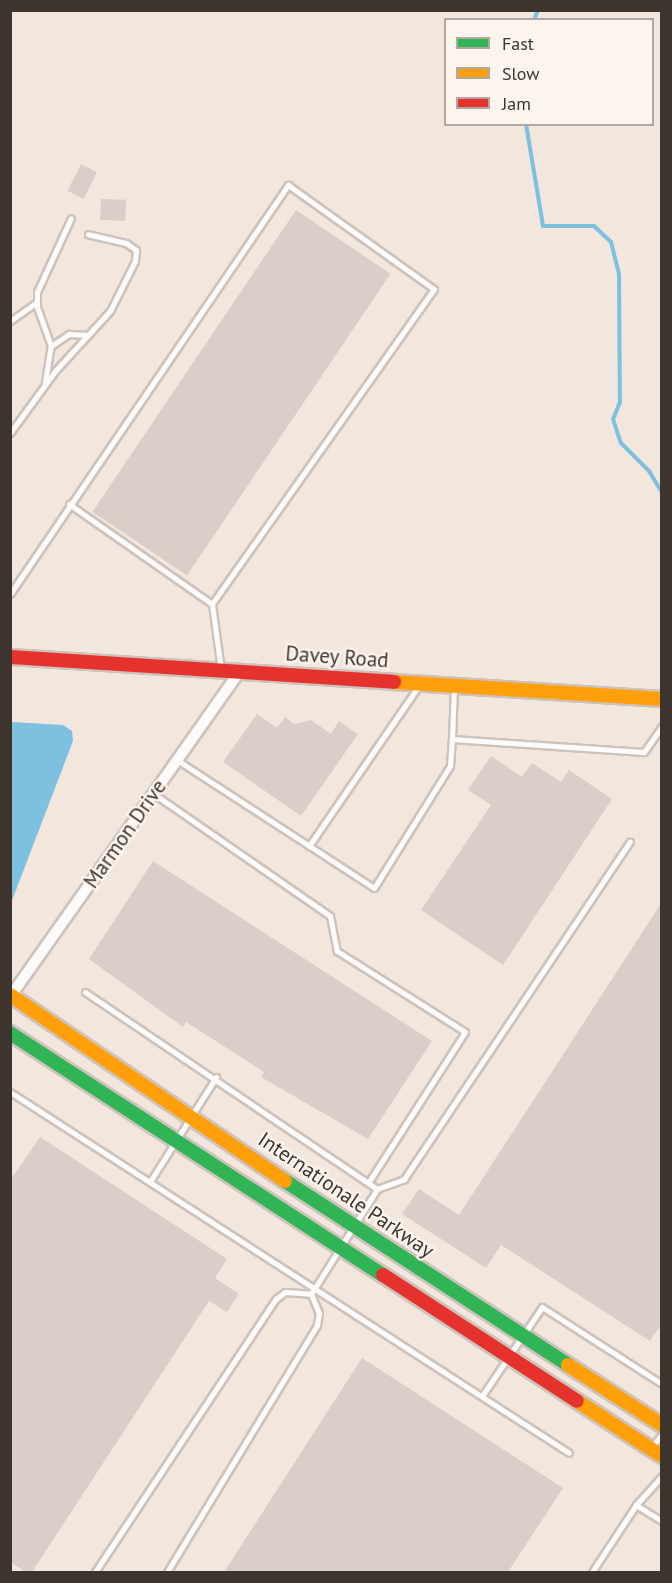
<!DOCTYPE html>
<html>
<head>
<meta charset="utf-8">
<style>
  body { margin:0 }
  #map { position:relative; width:672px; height:1583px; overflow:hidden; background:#f3e6dd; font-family:"PT Sans",sans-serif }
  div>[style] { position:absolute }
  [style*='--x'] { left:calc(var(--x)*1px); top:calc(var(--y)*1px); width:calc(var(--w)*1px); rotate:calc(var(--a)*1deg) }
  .water>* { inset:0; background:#7dc0e0 }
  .stream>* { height:4px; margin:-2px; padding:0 2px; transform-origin:2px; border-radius:2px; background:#7dc0e0 }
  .building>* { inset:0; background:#d9cfc8; transform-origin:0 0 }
  .roads { filter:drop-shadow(2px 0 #cdc3bc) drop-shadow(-2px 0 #cdc3bc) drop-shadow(0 2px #cdc3bc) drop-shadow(0 -2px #cdc3bc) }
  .lane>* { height:5px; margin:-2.5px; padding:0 2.5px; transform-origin:2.5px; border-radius:2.5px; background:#fdfbfa }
  .street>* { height:10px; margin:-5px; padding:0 5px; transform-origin:5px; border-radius:5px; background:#fdfbfa }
  .fast>* { height:14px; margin:-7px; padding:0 7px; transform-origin:7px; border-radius:7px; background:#30b455 }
  .slow>* { height:14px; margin:-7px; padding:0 7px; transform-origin:7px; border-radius:7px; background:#ff9f0a }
  .jam>* { height:14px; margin:-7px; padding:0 7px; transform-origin:7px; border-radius:7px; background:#e5322d }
  .rail>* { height:4px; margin-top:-2px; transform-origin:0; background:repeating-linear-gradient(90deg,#cbc7c5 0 3px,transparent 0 9px) }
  span { translate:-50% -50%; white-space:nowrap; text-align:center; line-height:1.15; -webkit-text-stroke:4.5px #fef4ee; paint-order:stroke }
  .street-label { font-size:21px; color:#3d342e }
  .frame { position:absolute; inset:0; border:12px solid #3d342e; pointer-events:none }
  .legend { position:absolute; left:444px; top:18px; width:210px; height:108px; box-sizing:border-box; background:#fef4ee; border:2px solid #b1a7a1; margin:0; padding:8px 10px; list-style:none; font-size:18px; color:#3d342e }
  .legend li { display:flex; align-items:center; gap:12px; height:30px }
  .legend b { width:30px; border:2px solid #b1a7a1 }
</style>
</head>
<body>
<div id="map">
  <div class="water">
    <div style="clip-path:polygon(11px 722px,63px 725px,72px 731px,73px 741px,11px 903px)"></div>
  </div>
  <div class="stream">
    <div style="--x:534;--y:20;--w:11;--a:-68"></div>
    <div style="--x:10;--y:120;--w:34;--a:90"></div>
    <div style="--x:526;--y:124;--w:103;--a:80.5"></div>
    <div style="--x:543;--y:226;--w:51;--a:0"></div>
    <div style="--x:594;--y:226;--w:23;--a:43"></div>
    <div style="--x:611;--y:242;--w:32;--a:76"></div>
    <div style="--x:619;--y:273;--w:129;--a:89.6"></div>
    <div style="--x:620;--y:402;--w:18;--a:112"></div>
    <div style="--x:613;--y:419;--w:25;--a:72"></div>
    <div style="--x:621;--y:443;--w:40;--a:45"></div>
    <div style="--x:649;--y:471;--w:26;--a:59"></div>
  </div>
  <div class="building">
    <div style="left:81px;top:164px;width:18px;height:30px;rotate:27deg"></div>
    <div style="left:101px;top:199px;width:25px;height:21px;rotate:2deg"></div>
    <div style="left:296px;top:210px;width:114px;height:364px;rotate:34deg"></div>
    <div style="clip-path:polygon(257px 714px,277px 728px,285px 717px,294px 724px,311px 720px,331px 734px,339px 721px,358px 734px,301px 816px,223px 762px)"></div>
    <div style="clip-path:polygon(491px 756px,522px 777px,532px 763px,561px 782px,569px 770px,612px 799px,503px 965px,421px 910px,491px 805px,468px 790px)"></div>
    <div style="clip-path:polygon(153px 861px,432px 1041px,368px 1139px,261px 1077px,264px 1072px,186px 1022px,183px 1027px,89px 959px)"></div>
    <div style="clip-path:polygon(662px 902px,662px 1323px,650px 1341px,501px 1245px,486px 1268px,402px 1214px,419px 1189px,459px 1215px)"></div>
    <div style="clip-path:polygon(40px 1137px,227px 1259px,215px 1278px,239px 1294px,227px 1312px,209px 1301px,32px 1572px,26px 1572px,10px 1562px,10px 1181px)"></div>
    <div style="clip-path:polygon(362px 1358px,563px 1488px,508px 1572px,224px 1572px)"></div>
  </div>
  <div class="roads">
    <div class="lane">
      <div style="--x:10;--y:321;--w:33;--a:-35"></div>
      <div style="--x:51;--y:346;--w:41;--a:-109.7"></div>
      <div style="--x:37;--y:307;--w:15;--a:-90"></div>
      <div style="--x:37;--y:292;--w:81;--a:-65.3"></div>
      <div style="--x:45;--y:382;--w:36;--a:-81"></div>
      <div style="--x:51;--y:346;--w:22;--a:-34"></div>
      <div style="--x:69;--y:334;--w:19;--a:3"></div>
      <div style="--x:10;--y:433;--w:77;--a:-54"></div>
      <div style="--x:55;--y:371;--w:81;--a:-47.5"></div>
      <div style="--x:110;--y:311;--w:56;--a:-63.4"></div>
      <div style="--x:135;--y:261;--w:11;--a:-85"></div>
      <div style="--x:136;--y:250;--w:12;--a:-145"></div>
      <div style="--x:126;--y:243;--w:39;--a:-167"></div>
      <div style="--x:69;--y:504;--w:174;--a:35"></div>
      <div style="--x:10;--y:594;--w:495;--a:-55.8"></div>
      <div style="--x:288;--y:185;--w:179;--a:35.5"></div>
      <div style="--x:434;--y:289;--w:385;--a:125.2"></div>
      <div style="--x:212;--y:604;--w:67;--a:82.2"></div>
      <div style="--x:452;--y:739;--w:52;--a:-87.8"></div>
      <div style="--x:177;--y:760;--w:235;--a:33"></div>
      <div style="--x:374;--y:888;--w:144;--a:-58.1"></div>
      <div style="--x:450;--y:766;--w:27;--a:-86"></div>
      <div style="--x:452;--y:739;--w:192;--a:3.9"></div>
      <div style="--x:644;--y:752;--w:32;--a:-55"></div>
      <div style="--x:154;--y:794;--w:214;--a:34.7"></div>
      <div style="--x:330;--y:916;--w:36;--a:79"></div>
      <div style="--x:337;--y:951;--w:151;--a:32.3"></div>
      <div style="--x:465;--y:1032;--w:176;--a:122.7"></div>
      <div style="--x:309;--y:846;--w:193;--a:-55.6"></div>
      <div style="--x:85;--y:992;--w:352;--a:34"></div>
      <div style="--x:10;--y:1092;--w:665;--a:32.85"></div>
      <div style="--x:151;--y:1180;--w:122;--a:-57.7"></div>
      <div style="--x:311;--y:1294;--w:124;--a:-57.8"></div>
      <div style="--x:377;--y:1189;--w:29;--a:-20"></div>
      <div style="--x:404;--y:1179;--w:406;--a:-56.2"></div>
      <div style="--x:482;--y:1396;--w:107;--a:-56"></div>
      <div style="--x:542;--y:1307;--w:143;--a:32.7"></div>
      <div style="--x:652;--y:1447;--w:16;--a:-52"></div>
      <div style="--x:662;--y:1476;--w:39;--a:132"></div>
      <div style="--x:636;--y:1505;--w:31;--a:32"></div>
      <div style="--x:95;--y:1572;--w:328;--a:-56.5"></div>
      <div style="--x:276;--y:1299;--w:11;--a:-38"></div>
      <div style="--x:285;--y:1292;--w:26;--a:4"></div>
      <div style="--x:167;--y:1572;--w:289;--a:-58.7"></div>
      <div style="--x:317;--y:1325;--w:12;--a:-81"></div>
      <div style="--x:319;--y:1313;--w:21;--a:-113"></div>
      <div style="--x:592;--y:1572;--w:80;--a:-56.7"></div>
    </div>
    <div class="street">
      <div style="--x:10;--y:997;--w:399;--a:-54.8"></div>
    </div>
    <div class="fast">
      <div style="--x:10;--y:1033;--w:445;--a:33"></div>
      <div style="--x:285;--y:1181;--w:338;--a:33"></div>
    </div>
    <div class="slow">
      <div style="--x:394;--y:682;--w:269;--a:3.6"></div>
      <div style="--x:10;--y:995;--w:332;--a:34.1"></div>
      <div style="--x:568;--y:1365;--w:112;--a:32.6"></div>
      <div style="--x:577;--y:1401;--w:101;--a:32.9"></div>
    </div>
    <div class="jam">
      <div style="--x:10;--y:657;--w:385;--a:3.7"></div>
      <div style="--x:383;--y:1275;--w:231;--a:33"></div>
    </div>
  </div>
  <div class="rail">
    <div style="--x:10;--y:1572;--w:2;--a:0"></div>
  </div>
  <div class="street-label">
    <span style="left:337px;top:657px;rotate:4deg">Davey Road</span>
    <span style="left:125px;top:834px;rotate:-55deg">Marmon Drive</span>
    <span style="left:346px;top:1195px;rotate:34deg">Internationale Parkway</span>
  </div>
  <div class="frame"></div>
  <ul class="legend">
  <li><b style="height:8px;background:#30b455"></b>Fast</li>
  <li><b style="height:8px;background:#ff9f0a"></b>Slow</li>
  <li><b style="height:8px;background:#e5322d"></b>Jam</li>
  </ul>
</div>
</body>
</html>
